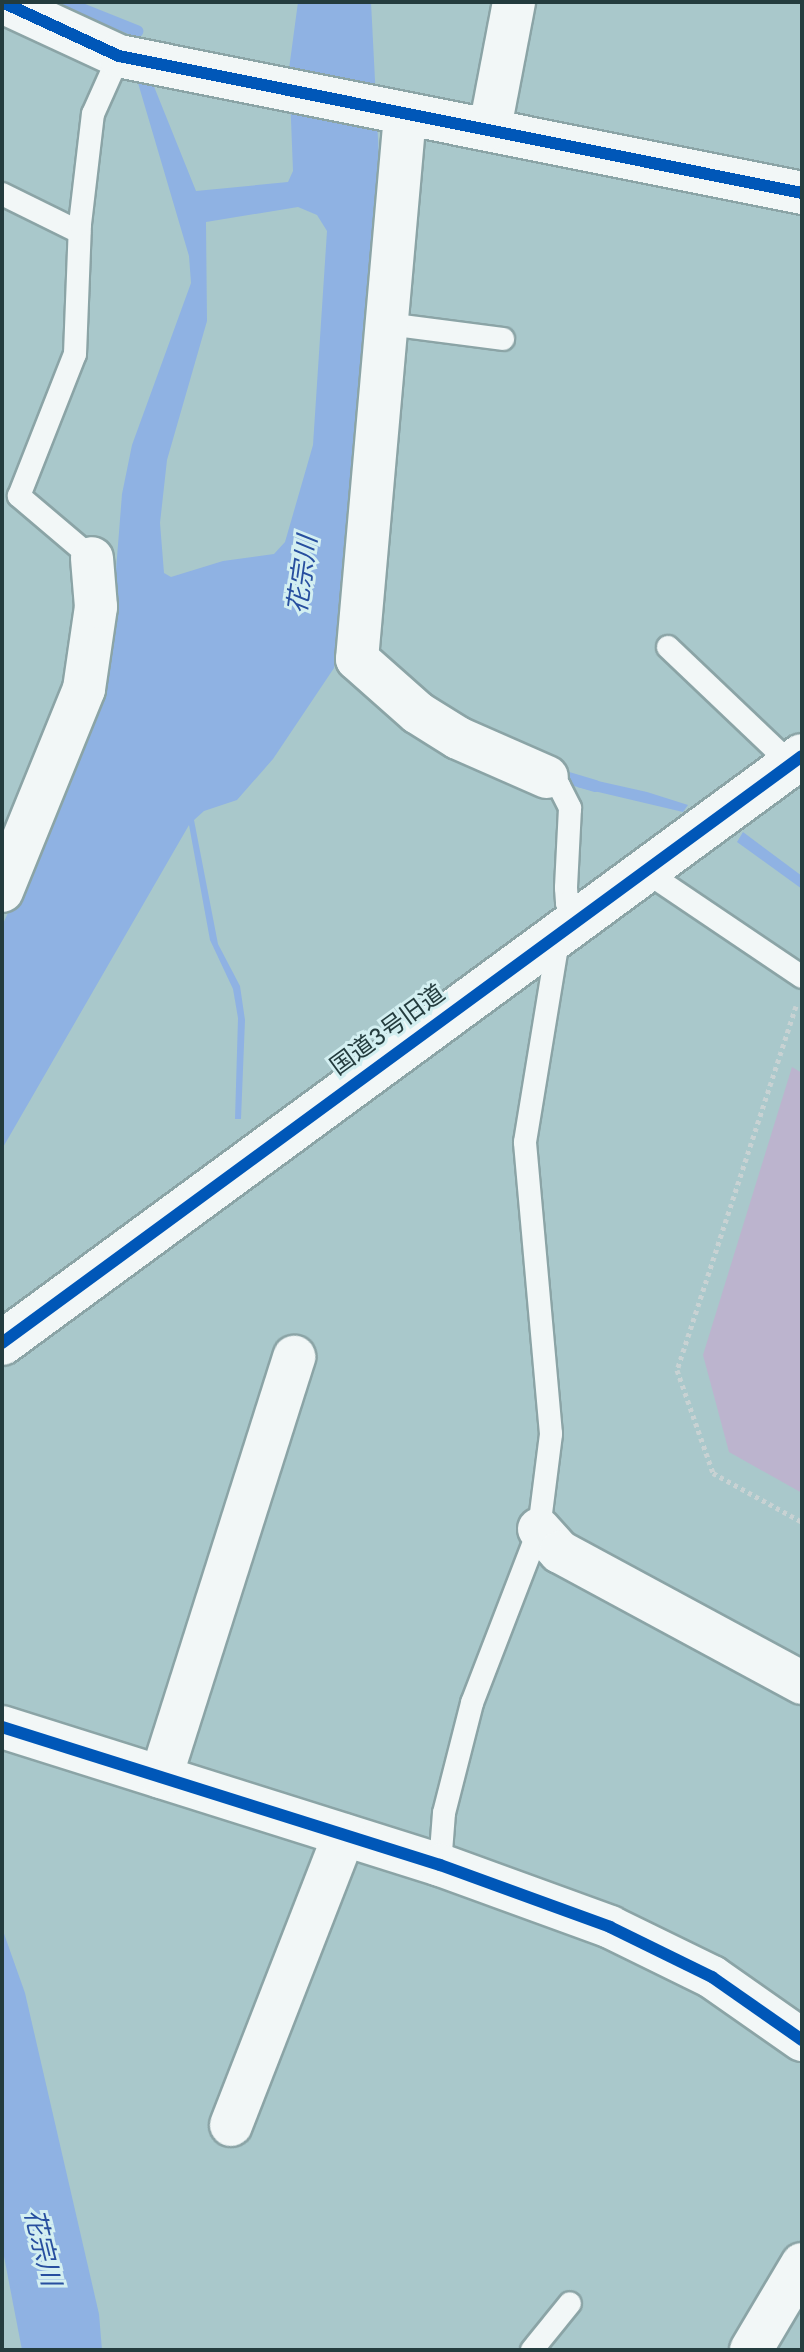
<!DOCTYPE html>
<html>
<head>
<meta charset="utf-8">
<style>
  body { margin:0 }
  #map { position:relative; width:804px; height:2352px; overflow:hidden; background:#a9c8cb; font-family:Overpass,"Noto Sans JP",sans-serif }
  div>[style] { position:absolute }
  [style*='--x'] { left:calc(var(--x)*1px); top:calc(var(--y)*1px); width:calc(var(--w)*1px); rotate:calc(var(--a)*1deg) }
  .green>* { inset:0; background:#bcb4ce }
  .water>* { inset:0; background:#8fb2e3 }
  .stream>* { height:12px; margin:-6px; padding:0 6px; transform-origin:6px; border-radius:6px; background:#8fb2e3 }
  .path>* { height:5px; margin-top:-2.5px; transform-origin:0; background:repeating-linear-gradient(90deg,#c8d2d3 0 4px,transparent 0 8px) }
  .roads { filter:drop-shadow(2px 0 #8ba4a6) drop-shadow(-2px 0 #8ba4a6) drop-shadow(0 2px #8ba4a6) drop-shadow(0 -2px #8ba4a6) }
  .service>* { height:22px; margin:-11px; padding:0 11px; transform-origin:11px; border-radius:11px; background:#f2f7f7 }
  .minor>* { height:42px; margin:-21px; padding:0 21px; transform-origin:21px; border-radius:21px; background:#f2f7f7 }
  .tertiary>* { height:44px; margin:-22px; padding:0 22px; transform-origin:22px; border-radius:22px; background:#f2f7f7 }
  .cycleway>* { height:12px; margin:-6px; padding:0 6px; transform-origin:6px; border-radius:6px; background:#0057b8 }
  span { translate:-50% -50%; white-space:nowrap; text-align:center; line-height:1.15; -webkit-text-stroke:6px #d3eff1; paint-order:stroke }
  .street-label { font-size:24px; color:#243c3e }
  .water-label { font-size:26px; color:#274f9f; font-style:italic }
  .frame { position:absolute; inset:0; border:4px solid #243c3e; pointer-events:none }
</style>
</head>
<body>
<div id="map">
  <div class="green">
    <div style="clip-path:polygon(792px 1067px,802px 1073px,802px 1493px,729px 1452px,703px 1355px)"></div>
  </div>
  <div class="water">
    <div style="clip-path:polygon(evenodd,298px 2px,371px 2px,379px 159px,360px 480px,334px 668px,273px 759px,237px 800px,204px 811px,194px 820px,218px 944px,240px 986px,245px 1020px,241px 1119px,235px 1119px,238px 1018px,233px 989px,210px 940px,189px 825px,2px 1149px,2px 926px,85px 744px,109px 659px,122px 494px,132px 445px,191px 283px,189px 256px,138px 83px,151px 79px,196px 191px,288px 182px,293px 171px,289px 69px,298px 2px,298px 207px,317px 215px,327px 231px,313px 445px,285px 542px,274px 554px,223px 561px,171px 577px,164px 573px,160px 523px,167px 460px,207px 321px,206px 222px,298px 207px)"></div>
    <div style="clip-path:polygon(580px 777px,647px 792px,688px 805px,683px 812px,577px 787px)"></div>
    <div style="clip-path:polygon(743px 832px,802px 876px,802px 889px,737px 842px)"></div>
    <div style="clip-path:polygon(2px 1928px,25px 1993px,99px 2314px,102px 2350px,22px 2350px,2px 2246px)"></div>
  </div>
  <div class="stream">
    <div style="--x:64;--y:2;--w:79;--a:21.7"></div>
    <div style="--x:555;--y:774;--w:42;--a:16.7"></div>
  </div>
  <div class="path">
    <div style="--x:796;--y:1006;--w:383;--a:108.1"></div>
    <div style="--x:677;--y:1370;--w:109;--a:70.7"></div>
    <div style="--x:713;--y:1473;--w:102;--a:28.8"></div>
  </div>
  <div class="roads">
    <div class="service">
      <div style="--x:2;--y:194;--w:86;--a:26.3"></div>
      <div style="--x:388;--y:324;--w:116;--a:7.4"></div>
      <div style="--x:92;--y:558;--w:96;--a:-139.7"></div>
      <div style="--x:19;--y:496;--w:153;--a:-68.5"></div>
      <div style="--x:75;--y:354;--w:130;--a:-87.8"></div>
      <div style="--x:80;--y:224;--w:111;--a:-83.3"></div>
      <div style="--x:93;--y:114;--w:64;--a:-65.9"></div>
      <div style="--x:668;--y:647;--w:170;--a:43.6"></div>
      <div style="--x:547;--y:777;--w:15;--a:37"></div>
      <div style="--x:559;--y:786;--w:25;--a:63"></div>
      <div style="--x:570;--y:808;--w:80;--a:92.9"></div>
      <div style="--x:566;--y:888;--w:15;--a:86"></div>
      <div style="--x:567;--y:903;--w:20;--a:57"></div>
      <div style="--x:645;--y:871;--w:189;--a:34"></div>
      <div style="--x:440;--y:1865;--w:52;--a:-85.6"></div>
      <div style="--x:444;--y:1813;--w:114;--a:-75.7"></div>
      <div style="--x:472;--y:1703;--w:186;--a:-68.9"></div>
      <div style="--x:539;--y:1529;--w:96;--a:-82.8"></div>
      <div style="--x:551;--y:1434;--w:293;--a:-95.1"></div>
      <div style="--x:525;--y:1142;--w:210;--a:-80.7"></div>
      <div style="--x:532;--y:2350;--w:60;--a:-51"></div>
    </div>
    <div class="minor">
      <div style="--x:2;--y:2;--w:129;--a:24.8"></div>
      <div style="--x:119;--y:56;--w:697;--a:11.34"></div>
      <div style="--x:405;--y:115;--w:546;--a:95.04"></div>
      <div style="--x:357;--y:659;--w:81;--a:41.5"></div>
      <div style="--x:418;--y:713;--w:47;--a:32"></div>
      <div style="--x:458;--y:738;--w:97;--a:23.7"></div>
      <div style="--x:490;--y:128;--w:128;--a:-79.2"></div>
      <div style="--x:2;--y:891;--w:218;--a:-67.9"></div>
      <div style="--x:84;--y:689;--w:83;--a:-81.7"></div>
      <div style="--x:96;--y:607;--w:49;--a:-94.7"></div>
      <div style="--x:539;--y:1529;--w:31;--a:48"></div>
      <div style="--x:560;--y:1552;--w:275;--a:28.4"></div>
      <div style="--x:2;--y:1727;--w:459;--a:17.5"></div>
      <div style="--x:440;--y:1865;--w:181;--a:20"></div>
      <div style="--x:610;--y:1927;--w:114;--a:26.1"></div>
      <div style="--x:712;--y:1977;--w:110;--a:35"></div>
      <div style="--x:161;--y:1777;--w:441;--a:-72.4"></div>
      <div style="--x:231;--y:2125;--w:311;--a:-68.7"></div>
      <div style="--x:751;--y:2350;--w:100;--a:-59.3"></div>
    </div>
    <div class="tertiary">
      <div style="--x:2;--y:1343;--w:992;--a:-36.27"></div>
    </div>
  </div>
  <div class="cycleway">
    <div style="--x:2;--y:2;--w:129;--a:24.8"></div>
    <div style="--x:119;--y:56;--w:697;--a:11.34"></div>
    <div style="--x:2;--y:1343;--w:992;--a:-36.27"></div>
    <div style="--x:2;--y:1727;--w:459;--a:17.5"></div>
    <div style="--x:440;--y:1865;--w:181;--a:20"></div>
    <div style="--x:610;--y:1927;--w:114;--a:26.1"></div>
    <div style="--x:712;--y:1977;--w:110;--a:35"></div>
  </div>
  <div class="street-label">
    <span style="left:389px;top:1032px;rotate:-36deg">国道3号旧道</span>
  </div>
  <div class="water-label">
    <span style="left:305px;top:575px;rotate:-82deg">花宗川</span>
    <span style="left:40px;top:2248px;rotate:76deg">花宗川</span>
  </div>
  <div class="frame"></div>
</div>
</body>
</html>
